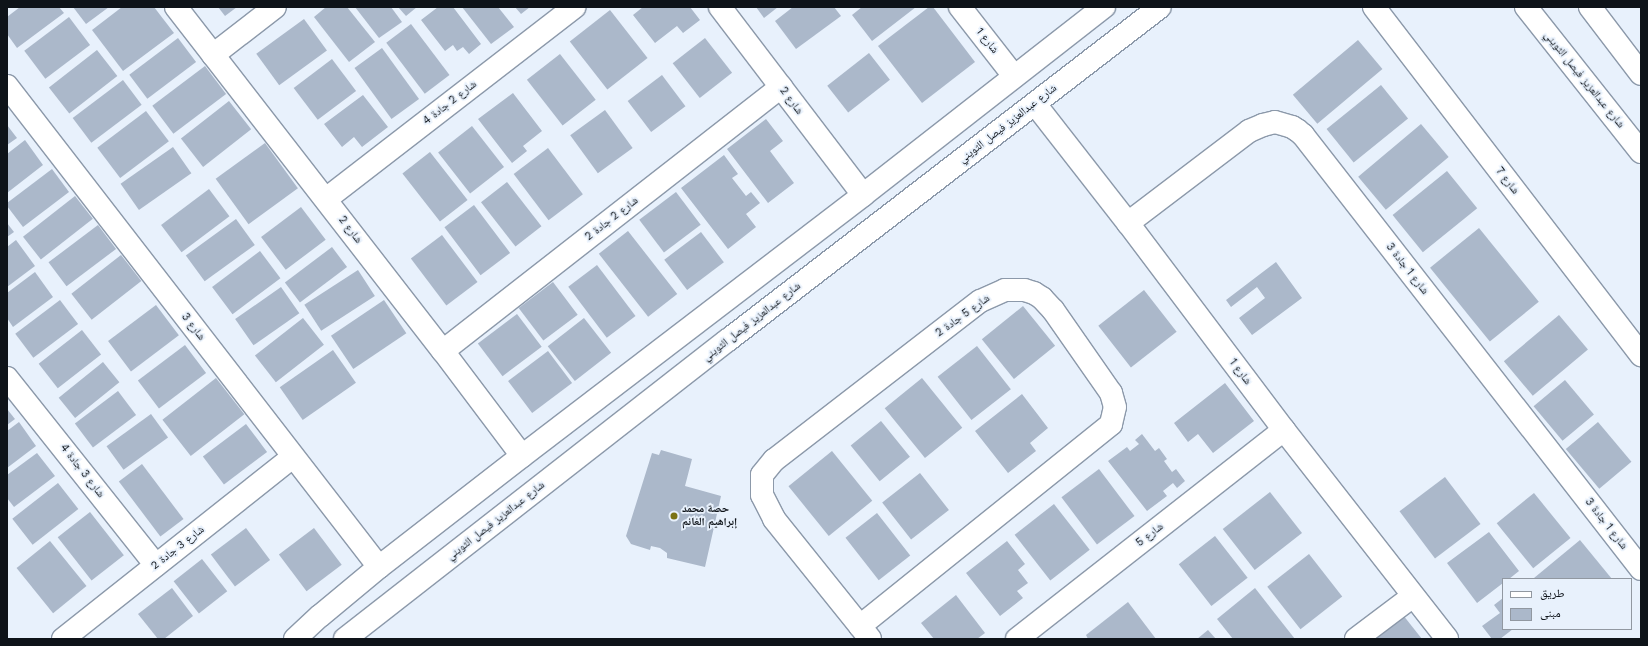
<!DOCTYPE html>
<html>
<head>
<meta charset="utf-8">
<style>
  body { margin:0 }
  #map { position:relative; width:1648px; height:646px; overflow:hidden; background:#e8f1fc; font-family:"Work Sans","Noto Naskh Arabic",sans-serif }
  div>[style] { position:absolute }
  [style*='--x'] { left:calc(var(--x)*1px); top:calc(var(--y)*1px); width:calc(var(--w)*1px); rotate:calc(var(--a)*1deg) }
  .building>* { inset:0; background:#abb8ca; transform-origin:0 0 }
  .roads { filter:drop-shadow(1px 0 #8c99aa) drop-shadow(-1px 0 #8c99aa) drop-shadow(0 1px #8c99aa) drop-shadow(0 -1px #8c99aa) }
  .minor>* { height:22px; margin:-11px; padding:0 11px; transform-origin:11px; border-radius:11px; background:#fff }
  .highway>* { height:22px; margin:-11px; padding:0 11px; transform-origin:11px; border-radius:11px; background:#fff }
  .dots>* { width:11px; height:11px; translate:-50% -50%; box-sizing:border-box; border:2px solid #e8f1fc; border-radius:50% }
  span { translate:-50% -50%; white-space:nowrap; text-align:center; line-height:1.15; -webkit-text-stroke:3.5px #e8f1fc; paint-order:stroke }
  .street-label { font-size:11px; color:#0e1319 }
  .poi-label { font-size:11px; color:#0e1319; font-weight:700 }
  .left { translate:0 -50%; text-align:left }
  .frame { position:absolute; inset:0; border:8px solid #0e1319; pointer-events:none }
  .legend { position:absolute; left:1502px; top:578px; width:130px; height:52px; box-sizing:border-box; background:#e8f1fc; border:1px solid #9198a1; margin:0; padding:5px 7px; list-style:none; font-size:12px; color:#0e1319 }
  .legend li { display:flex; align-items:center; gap:8px; height:20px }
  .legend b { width:20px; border:1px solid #9198a1 }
</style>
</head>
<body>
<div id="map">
  <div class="building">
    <div style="clip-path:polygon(20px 7px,59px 7px,64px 13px,17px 48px,7px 34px,7px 17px)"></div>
    <div style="clip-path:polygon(73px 7px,109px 7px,86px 24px)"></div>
    <div style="clip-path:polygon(122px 7px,154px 7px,174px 33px,123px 71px,92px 30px)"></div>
    <div style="clip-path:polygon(218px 7px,237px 7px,225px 16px)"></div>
    <div style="clip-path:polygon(326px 7px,347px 7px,375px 42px,349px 62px,314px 17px)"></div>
    <div style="clip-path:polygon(355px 7px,391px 7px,402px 22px,379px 38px)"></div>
    <div style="clip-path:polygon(398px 7px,417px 7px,406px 16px)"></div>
    <div style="clip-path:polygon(438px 7px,453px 7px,481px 44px,469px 54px,463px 47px,457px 51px,453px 45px,445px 51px,421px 20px)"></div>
    <div style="clip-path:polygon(462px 7px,498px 7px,514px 27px,491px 44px)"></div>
    <div style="clip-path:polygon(515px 7px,530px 7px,521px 14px)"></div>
    <div style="clip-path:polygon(643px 7px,690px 7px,700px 20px,683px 33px,677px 26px,655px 43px,633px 15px)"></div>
    <div style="clip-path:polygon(756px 7px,778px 7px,764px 18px)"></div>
    <div style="clip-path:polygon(793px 7px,834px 7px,841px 16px,796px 49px,775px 21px)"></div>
    <div style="clip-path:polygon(862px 7px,916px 7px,872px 41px,852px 15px)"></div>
    <div style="clip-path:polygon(929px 7px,933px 7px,975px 62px,922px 103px,878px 46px)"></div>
    <div style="left:610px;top:10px;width:61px;height:51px;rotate:52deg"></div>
    <div style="left:69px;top:17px;width:35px;height:56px;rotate:53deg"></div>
    <div style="left:304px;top:19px;width:39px;height:59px;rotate:54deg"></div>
    <div style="left:411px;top:24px;width:64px;height:31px;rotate:53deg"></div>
    <div style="left:178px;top:38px;width:30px;height:61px;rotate:53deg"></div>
    <div style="left:705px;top:38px;width:44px;height:41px;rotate:52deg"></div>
    <div style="left:1358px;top:40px;width:38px;height:85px;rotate:50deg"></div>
    <div style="left:382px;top:48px;width:63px;height:34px;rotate:54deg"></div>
    <div style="left:97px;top:50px;width:33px;height:61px;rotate:52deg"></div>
    <div style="left:869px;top:53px;width:34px;height:53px;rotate:52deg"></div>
    <div style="left:560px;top:54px;width:58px;height:42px;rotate:52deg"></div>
    <div style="left:332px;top:59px;width:40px;height:48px;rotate:53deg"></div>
    <div style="left:205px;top:66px;width:35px;height:66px;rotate:53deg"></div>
    <div style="left:662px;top:75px;width:39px;height:43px;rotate:53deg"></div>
    <div style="left:123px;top:80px;width:31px;height:63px;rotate:53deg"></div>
    <div style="left:1381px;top:85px;width:43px;height:70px;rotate:51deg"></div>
    <div style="clip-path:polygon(513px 93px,542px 131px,523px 146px,527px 151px,512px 163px,478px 119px)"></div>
    <div style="clip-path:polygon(363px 95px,388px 127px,362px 147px,354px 137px,342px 147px,324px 124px)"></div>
    <div style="left:229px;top:101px;width:36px;height:61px;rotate:52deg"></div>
    <div style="left:605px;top:110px;width:47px;height:43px;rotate:54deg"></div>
    <div style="left:146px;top:111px;width:38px;height:61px;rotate:53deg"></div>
    <div style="clip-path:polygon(766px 119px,783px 141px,770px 151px,794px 183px,768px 203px,727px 149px)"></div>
    <div style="left:1421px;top:124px;width:43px;height:82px;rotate:50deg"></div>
    <div style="clip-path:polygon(7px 125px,17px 138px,7px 145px)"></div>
    <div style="left:472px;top:126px;width:52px;height:43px;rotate:52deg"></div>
    <div style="clip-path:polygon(25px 140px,43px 165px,7px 193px,7px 154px)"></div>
    <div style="left:265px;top:143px;width:56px;height:61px;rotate:54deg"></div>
    <div style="left:173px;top:147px;width:32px;height:64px;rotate:55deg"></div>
    <div style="left:548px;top:148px;width:58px;height:43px;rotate:53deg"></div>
    <div style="left:430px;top:152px;width:61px;height:35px;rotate:52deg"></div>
    <div style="clip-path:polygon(724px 155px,738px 174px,732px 178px,746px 196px,751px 192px,760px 203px,746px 214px,756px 227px,728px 249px,681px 188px)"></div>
    <div style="clip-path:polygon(52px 169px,69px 192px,23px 227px,7px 206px,7px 203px)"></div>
    <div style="left:1447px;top:171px;width:48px;height:70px;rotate:51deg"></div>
    <div style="left:507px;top:182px;width:56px;height:33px;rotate:52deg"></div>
    <div style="left:209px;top:189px;width:34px;height:60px;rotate:53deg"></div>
    <div style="left:676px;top:192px;width:41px;height:46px;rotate:53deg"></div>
    <div style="left:75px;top:196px;width:29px;height:66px;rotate:52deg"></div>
    <div style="left:474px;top:205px;width:60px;height:37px;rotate:53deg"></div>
    <div style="left:301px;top:207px;width:41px;height:50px;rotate:53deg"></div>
    <div style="left:236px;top:219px;width:32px;height:62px;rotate:54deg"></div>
    <div style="clip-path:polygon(7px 223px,14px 232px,7px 237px)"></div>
    <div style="left:98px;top:225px;width:30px;height:62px;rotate:53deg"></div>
    <div style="left:1479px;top:228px;width:95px;height:63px;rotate:51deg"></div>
    <div style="left:628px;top:231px;width:80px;height:37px;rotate:52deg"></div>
    <div style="left:701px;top:232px;width:38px;height:46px;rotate:53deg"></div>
    <div style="left:442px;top:235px;width:59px;height:39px;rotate:53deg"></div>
    <div style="clip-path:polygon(16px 240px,35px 266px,7px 287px,7px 247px)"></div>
    <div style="left:332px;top:247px;width:25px;height:59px;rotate:53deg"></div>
    <div style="left:260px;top:251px;width:34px;height:60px;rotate:53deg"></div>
    <div style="left:121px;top:255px;width:33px;height:63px;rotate:52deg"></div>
    <div style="clip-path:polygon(1276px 262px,1302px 298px,1252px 335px,1239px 318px,1265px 298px,1257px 287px,1231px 307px,1226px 300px)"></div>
    <div style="left:597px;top:265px;width:64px;height:36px;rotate:53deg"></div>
    <div style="left:358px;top:270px;width:31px;height:64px;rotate:57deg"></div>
    <div style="clip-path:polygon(35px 272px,53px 297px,13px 327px,7px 318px,7px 293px)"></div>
    <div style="left:553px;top:282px;width:41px;height:43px;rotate:53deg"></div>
    <div style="left:281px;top:287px;width:32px;height:56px;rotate:55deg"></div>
    <div style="left:1144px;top:290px;width:53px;height:58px;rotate:52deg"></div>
    <div style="left:60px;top:300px;width:30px;height:56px;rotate:53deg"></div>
    <div style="left:384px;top:300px;width:40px;height:64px;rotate:56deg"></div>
    <div style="left:156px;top:305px;width:38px;height:60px;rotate:53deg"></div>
    <div style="left:1023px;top:306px;width:51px;height:53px;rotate:51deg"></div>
    <div style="left:517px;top:314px;width:41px;height:49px;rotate:53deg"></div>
    <div style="left:1559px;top:315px;width:45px;height:72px;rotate:50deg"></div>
    <div style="left:303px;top:318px;width:34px;height:61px;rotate:52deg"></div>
    <div style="left:584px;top:318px;width:44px;height:46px;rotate:52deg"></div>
    <div style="left:82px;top:330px;width:31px;height:55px;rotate:52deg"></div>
    <div style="left:185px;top:345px;width:35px;height:59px;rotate:53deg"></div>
    <div style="left:977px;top:346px;width:55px;height:50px;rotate:52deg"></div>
    <div style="left:333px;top:350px;width:40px;height:65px;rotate:55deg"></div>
    <div style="left:548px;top:351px;width:40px;height:50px;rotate:53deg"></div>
    <div style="left:103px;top:362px;width:26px;height:57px;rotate:51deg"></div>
    <div style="left:216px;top:378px;width:46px;height:68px;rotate:52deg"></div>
    <div style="left:922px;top:378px;width:64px;height:48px;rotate:51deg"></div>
    <div style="left:1565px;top:380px;width:45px;height:41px;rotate:50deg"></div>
    <div style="clip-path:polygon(1225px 383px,1254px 421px,1213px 453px,1198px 434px,1188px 442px,1174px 423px)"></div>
    <div style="left:118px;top:391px;width:30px;height:54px;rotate:53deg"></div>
    <div style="clip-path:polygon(1022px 394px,1048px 428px,1030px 443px,1036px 451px,1008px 473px,975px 431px)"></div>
    <div style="clip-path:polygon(7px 409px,15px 419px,7px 425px)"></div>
    <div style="left:151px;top:414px;width:29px;height:55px;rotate:54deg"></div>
    <div style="left:881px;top:421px;width:46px;height:39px;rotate:51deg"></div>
    <div style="clip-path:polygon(19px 422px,36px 446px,7px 468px,7px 431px)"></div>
    <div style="left:1598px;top:422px;width:52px;height:42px;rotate:50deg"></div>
    <div style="left:246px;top:424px;width:35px;height:54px;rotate:53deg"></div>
    <div style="clip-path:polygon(1142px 434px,1155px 451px,1159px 448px,1167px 459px,1164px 461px,1172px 472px,1176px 469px,1185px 481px,1177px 488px,1173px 483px,1163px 491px,1167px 496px,1147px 511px,1108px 461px,1127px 447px,1130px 451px,1139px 444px,1135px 440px)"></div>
    <div style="clip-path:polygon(661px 450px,692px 459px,685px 486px,721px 496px,705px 567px,667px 558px,667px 553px,660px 548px,651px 546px,650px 550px,631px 544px,626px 536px,652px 453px,659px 455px)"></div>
    <div style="left:832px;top:451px;width:64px;height:56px;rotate:51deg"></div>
    <div style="clip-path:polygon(37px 453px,55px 476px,14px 507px,7px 498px,7px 475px)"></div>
    <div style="left:142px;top:464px;width:69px;height:29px;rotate:53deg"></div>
    <div style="left:1099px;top:469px;width:59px;height:47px;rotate:53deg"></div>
    <div style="left:920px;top:473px;width:47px;height:48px;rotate:52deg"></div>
    <div style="left:1445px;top:477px;width:59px;height:57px;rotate:53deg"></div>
    <div style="left:58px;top:483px;width:33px;height:58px;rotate:52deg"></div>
    <div style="left:1270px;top:492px;width:52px;height:60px;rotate:52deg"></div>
    <div style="left:1534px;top:493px;width:58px;height:48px;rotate:51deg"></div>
    <div style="left:1054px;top:504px;width:58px;height:50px;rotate:52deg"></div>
    <div style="left:90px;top:512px;width:55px;height:41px;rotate:52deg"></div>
    <div style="left:877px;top:513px;width:54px;height:40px;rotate:52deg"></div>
    <div style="left:246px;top:528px;width:40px;height:44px;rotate:53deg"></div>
    <div style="left:314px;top:528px;width:46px;height:44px;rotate:53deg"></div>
    <div style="clip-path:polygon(1489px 532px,1519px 571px,1509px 579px,1503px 579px,1503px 583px,1477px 603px,1447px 563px)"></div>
    <div style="left:1215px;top:536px;width:53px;height:46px;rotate:52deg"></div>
    <div style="clip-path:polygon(1580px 540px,1612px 579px,1535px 579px,1534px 578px)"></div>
    <div style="left:50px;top:541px;width:58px;height:43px;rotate:51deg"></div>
    <div style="clip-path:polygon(1007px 541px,1025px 564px,1018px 570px,1028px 583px,1017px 591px,1023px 598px,1000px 616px,966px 573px)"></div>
    <div style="left:1309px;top:554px;width:54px;height:53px;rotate:52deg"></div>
    <div style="left:202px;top:559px;width:41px;height:36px;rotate:52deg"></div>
    <div style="clip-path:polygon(172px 588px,193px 616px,164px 639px,158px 639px,138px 614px)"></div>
    <div style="clip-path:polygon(1255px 588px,1295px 639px,1233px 639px,1217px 619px)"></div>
    <div style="clip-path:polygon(956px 595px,985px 633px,977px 639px,934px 639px,921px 623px)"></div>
    <div style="clip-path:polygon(1503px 598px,1503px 629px,1513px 629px,1500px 639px,1492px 639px,1482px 626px,1500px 613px,1494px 605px)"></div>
    <div style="clip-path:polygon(1128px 602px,1156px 639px,1088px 639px,1086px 635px)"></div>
    <div style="clip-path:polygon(1403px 615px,1422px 639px,1373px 639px)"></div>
    <div style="clip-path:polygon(1208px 630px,1216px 639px,1197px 639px)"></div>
  </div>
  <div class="roads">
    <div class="minor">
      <div style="--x:176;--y:7;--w:435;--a:52.2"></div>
      <div style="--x:443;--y:351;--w:131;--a:53"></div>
      <div style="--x:720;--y:7;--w:236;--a:52.7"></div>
      <div style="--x:960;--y:7;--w:88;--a:52"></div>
      <div style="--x:1374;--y:7;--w:439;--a:52.5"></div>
      <div style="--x:1526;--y:7;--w:185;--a:51.6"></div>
      <div style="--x:213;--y:55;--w:78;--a:-37.7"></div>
      <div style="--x:7;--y:86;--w:608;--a:52.28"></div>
      <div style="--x:1035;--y:104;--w:151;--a:52"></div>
      <div style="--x:1128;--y:223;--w:259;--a:53"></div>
      <div style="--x:1284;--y:430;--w:265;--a:52"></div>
      <div style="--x:326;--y:199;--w:314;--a:-37.7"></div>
      <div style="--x:1128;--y:223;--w:152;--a:-37.2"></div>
      <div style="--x:1249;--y:131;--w:15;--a:-23"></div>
      <div style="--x:1263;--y:125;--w:12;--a:-14"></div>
      <div style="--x:1275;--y:122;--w:18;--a:16"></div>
      <div style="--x:1292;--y:127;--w:6;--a:31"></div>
      <div style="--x:1297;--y:130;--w:8;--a:40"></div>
      <div style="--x:1303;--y:135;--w:550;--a:52.09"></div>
      <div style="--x:443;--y:351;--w:429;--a:-38"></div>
      <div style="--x:7;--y:378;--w:239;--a:51.5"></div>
      <div style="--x:860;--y:626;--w:322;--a:-38.8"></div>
      <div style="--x:1111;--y:424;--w:17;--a:-77"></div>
      <div style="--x:1115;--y:407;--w:15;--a:-106"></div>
      <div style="--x:1111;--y:393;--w:101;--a:-124.9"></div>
      <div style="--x:1053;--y:310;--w:16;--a:-133"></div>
      <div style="--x:1042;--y:298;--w:9;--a:-148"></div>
      <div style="--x:1034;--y:293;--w:10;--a:-163"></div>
      <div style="--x:1024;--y:290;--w:19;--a:180"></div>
      <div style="--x:1005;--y:290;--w:27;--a:156"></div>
      <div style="--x:980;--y:301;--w:260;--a:142.3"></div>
      <div style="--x:774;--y:460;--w:19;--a:129"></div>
      <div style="--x:762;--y:475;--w:20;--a:90"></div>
      <div style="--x:762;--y:495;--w:27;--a:63"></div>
      <div style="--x:774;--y:519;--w:137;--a:51.2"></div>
      <div style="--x:860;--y:626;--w:16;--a:52"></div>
      <div style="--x:63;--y:639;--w:293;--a:-38.4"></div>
      <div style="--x:295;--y:639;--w:34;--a:-43"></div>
      <div style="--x:320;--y:616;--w:77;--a:-39.7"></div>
      <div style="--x:379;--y:567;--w:181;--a:-37.8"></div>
      <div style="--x:522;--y:456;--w:429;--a:-37.4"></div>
      <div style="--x:863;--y:195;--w:306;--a:-38"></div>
      <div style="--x:345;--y:639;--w:486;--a:-38"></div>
      <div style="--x:728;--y:340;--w:545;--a:-37.63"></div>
      <div style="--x:1017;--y:639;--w:339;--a:-38.1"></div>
      <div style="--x:1356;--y:639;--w:71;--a:-37"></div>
    </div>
    <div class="highway">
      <div style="--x:1590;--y:7;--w:84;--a:52.7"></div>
    </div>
  </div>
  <div class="dots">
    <div style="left:674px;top:516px;background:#7b7315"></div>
  </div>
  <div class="street-label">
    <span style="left:987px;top:41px;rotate:52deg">شارع 1</span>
    <span style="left:1584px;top:80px;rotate:51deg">شارع عبدالعزيز فيصل الثويني</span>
    <span style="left:791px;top:101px;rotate:53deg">شارع 2</span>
    <span style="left:450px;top:103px;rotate:-38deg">شارع 2 جادة 4</span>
    <span style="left:1008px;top:124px;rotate:-38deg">شارع عبدالعزيز فيصل الثويني</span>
    <span style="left:1507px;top:181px;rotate:52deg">شارع 7</span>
    <span style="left:612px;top:219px;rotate:-38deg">شارع 2 جادة 2</span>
    <span style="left:350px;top:230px;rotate:52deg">شارع 2</span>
    <span style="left:1407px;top:269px;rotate:52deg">شارع 1 جادة 3</span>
    <span style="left:963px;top:316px;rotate:-36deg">شارع 5 جادة 2</span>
    <span style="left:752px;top:322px;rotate:-38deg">شارع عبدالعزيز فيصل الثويني</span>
    <span style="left:193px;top:327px;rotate:52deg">شارع 3</span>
    <span style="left:1240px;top:372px;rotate:53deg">شارع 1</span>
    <span style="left:82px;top:471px;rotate:52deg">شارع 3 جادة 4</span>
    <span style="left:496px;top:521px;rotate:-38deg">شارع عبدالعزيز فيصل الثويني</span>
    <span style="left:1606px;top:524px;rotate:52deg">شارع 1 جادة 3</span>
    <span style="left:1150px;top:535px;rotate:-38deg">شارع 5</span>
    <span style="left:178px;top:548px;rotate:-38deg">شارع 3 جادة 2</span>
  </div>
  <div class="poi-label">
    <span class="left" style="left:682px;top:516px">حصة محمد<br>إبراهيم الغانم</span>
  </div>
  <div class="frame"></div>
  <ul class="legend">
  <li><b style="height:5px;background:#fff"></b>طريق</li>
  <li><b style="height:11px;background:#abb8ca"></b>مبنى</li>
  </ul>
</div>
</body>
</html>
